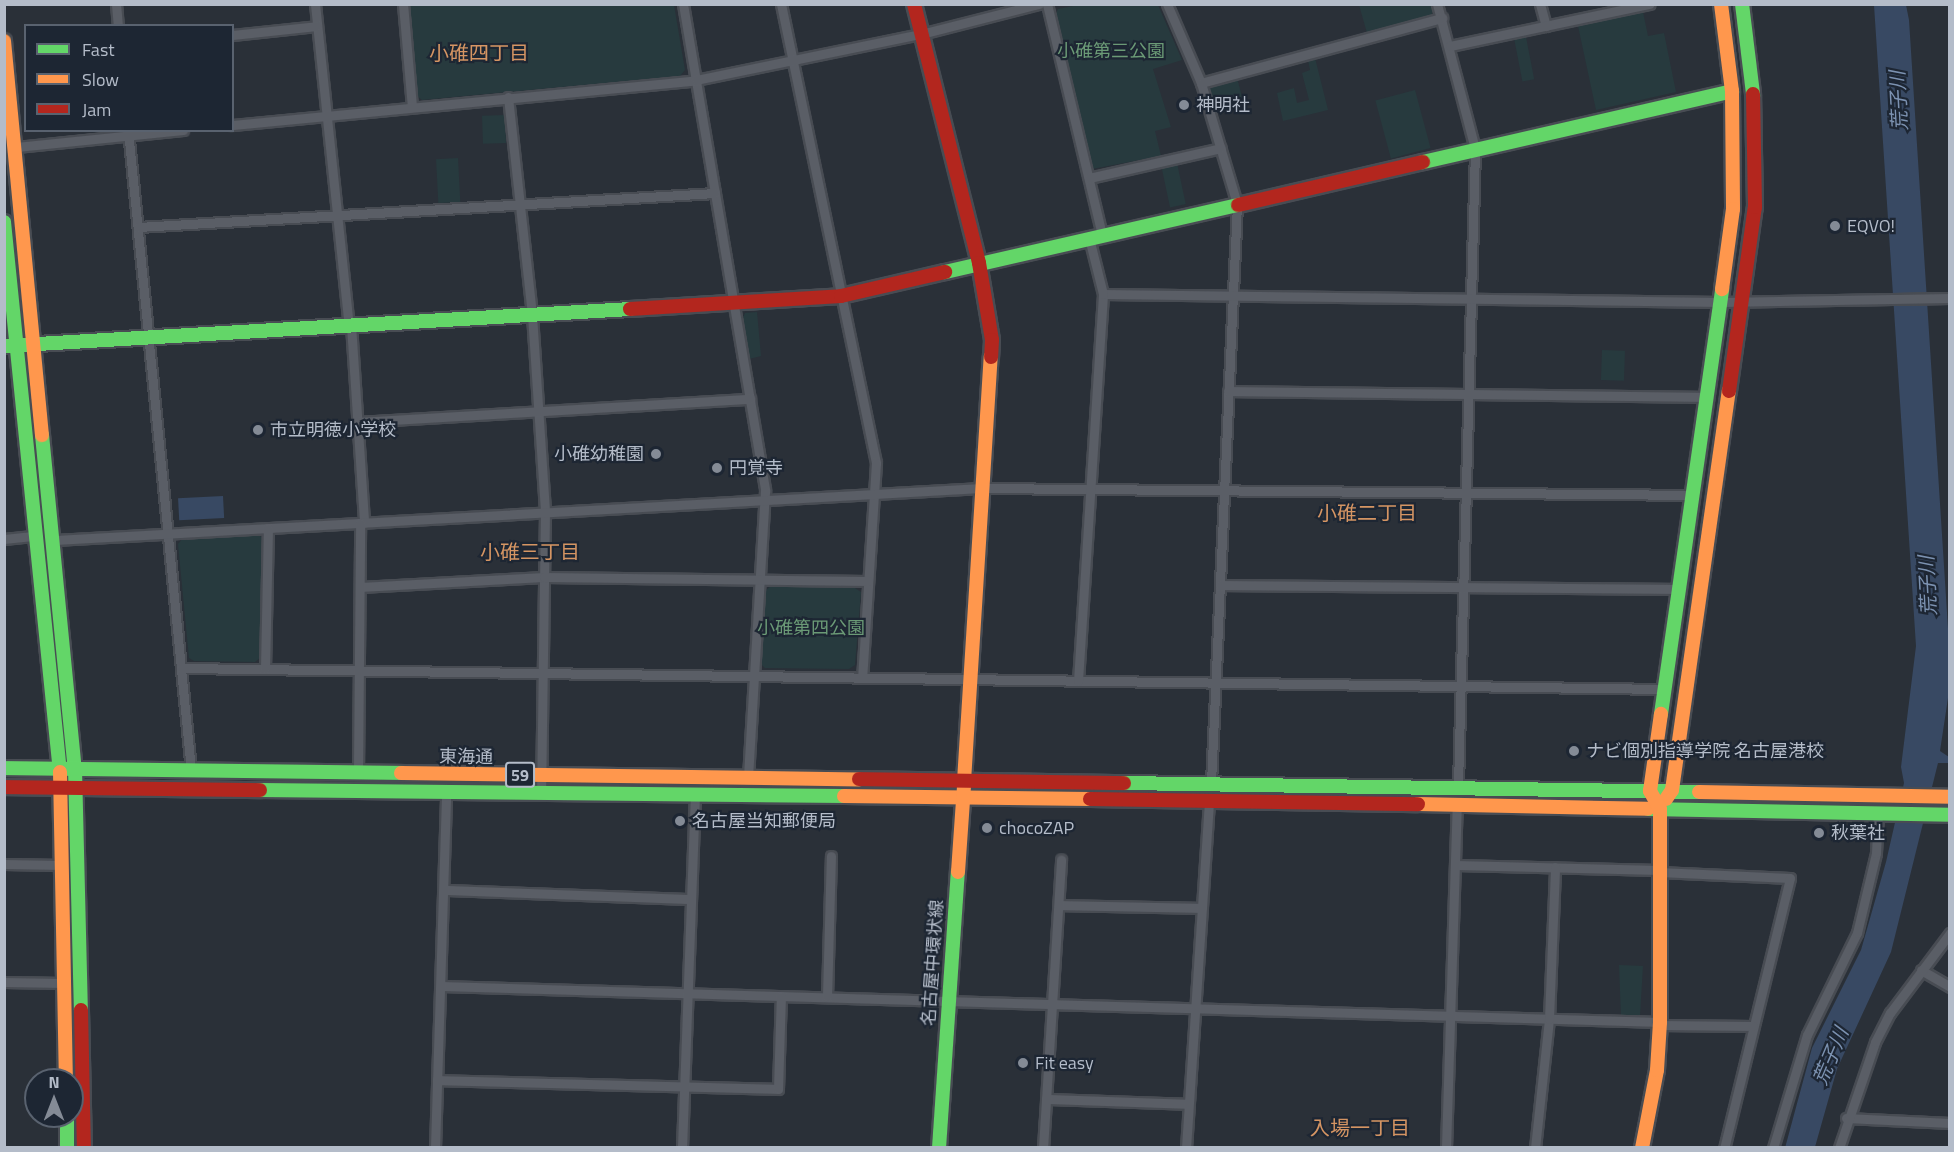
<!DOCTYPE html>
<html>
<head>
<meta charset="utf-8">
<style>
  body { margin:0 }
  #map { position:relative; width:1954px; height:1152px; overflow:hidden; background:#2a3038; font-family:"Titillium Web","Noto Sans JP",sans-serif }
  div>[style] { position:absolute }
  [style*='--x'] { left:calc(var(--x)*1px); top:calc(var(--y)*1px); width:calc(var(--w)*1px); rotate:calc(var(--a)*1deg) }
  .green>* { inset:0; background:#273a3e; transform-origin:0 0 }
  .water>* { inset:0; background:#384963; transform-origin:0 0 }
  .roads { filter:drop-shadow(2px 0 #484c53) drop-shadow(-2px 0 #484c53) drop-shadow(0 2px #484c53) drop-shadow(0 -2px #484c53) }
  .street>* { height:9px; margin:-4.5px; padding:0 4.5px; transform-origin:4.5px; border-radius:4.5px; background:#5a5e66 }
  .fast>* { height:14px; margin:-7px; padding:0 7px; transform-origin:7px; border-radius:7px; background:#63d668 }
  .slow>* { height:14px; margin:-7px; padding:0 7px; transform-origin:7px; border-radius:7px; background:#ff974d }
  .jam>* { height:14px; margin:-7px; padding:0 7px; transform-origin:7px; border-radius:7px; background:#b3261e }
  .dots>* { width:16px; height:16px; translate:-50% -50%; box-sizing:border-box; border:3px solid #1d2633; border-radius:50% }
  span { translate:-50% -50%; white-space:nowrap; text-align:center; line-height:1.15; -webkit-text-stroke:4.5px #1d2633; paint-order:stroke }
  .shield-label span { padding:2px 4px; background:#1d2633; border:2px solid; border-radius:4px; -webkit-text-stroke-width:0 }
  .shield-label { font-size:16px; color:#b4bcc9; font-weight:700 }
  .park-label { font-size:18px; color:#6b9a76 }
  .poi-label { font-size:18px; color:#b4bcc9 }
  .left { translate:0 -50%; text-align:left }
  .right { translate:-100% -50%; text-align:right }
  .street-label { font-size:18px; color:#b4bcc9 }
  .neighbourhood-label { font-size:20px; color:#d59563 }
  .water-label { font-size:20px; color:#7c92b1; font-style:italic }
  .frame { position:absolute; inset:0; border:6px solid #b4bcc9; pointer-events:none }
  .legend { position:absolute; left:24px; top:24px; width:210px; height:108px; box-sizing:border-box; background:#1d2633; border:2px solid #59626f; margin:0; padding:8px 10px; list-style:none; font-size:18px; color:#b4bcc9 }
  .legend li { display:flex; align-items:center; gap:12px; height:30px }
  .legend b { width:30px; border:2px solid #59626f }
  .north { position:absolute; left:24px; top:1068px; width:60px; height:60px; box-sizing:border-box; background:#1d2633; border:2px solid #59626f; border-radius:50%; rotate:0deg; font-size:16px; font-weight:700; line-height:24px; text-align:center; color:#b4bcc9 }
  .north::after { content:''; display:block; margin:auto; width:21px; height:27px; background:#848b96; clip-path:polygon(50% 0,100% 100%,50% 72%,0 100%) }
</style>
</head>
<body>
<div id="map">
  <div class="green">
    <div style="clip-path:polygon(409px 5px,674px 5px,685px 70px,680px 76px,422px 100px,417px 96px)"></div>
    <div style="clip-path:polygon(1078px 5px,1158px 5px,1182px 60px,1153px 69px,1171px 127px,1155px 131px,1161px 156px,1092px 169px,1055px 16px,1058px 9px)"></div>
    <div style="clip-path:polygon(1359px 5px,1431px 5px,1433px 11px,1431px 16px,1367px 33px)"></div>
    <div style="clip-path:polygon(1643px 12px,1648px 36px,1664px 33px,1676px 92px,1596px 110px,1578px 26px)"></div>
    <div style="left:1526px;top:37px;width:43px;height:12px;rotate:79deg"></div>
    <div style="clip-path:polygon(1315px 58px,1328px 110px,1283px 121px,1277px 93px,1294px 88px,1297px 103px,1309px 100px,1302px 73px,1310px 70px,1308px 60px)"></div>
    <div style="clip-path:polygon(1237px 78px,1244px 104px,1216px 112px,1209px 90px,1211px 85px)"></div>
    <div style="left:1415px;top:90px;width:60px;height:41px;rotate:75deg"></div>
    <div style="left:505px;top:115px;width:28px;height:23px;rotate:88deg"></div>
    <div style="left:458px;top:158px;width:44px;height:22px;rotate:87deg"></div>
    <div style="left:1177px;top:163px;width:42px;height:16px;rotate:78deg"></div>
    <div style="clip-path:polygon(757px 312px,761px 356px,749px 359px,742px 320px,745px 313px)"></div>
    <div style="left:1602px;top:350px;width:23px;height:30px;rotate:2deg"></div>
    <div style="clip-path:polygon(258px 534px,262px 538px,260px 658px,255px 662px,194px 661px,189px 658px,178px 544px,183px 538px)"></div>
    <div style="clip-path:polygon(771px 586px,855px 588px,861px 592px,855px 665px,849px 669px,765px 668px,761px 664px,766px 590px)"></div>
    <div style="clip-path:polygon(1619px 965px,1643px 966px,1640px 1016px,1621px 1016px)"></div>
  </div>
  <div class="water">
    <div style="clip-path:polygon(1874px 5px,1906px 5px,1909px 20px,1949px 644px,1948px 698px,1940px 751px,1949px 757px,1948px 763px,1938px 763px,1891px 952px,1837px 1069px,1815px 1147px,1785px 1148px,1812px 1048px,1861px 950px,1886px 862px,1904px 783px,1901px 767px,1916px 646px)"></div>
    <div style="left:223px;top:496px;width:22px;height:45px;rotate:87deg"></div>
  </div>
  <div class="roads">
    <div class="street">
      <div style="--x:116;--y:4;--w:22;--a:85"></div>
      <div style="--x:315;--y:4;--w:324;--a:84"></div>
      <div style="--x:403;--y:4;--w:102;--a:85"></div>
      <div style="--x:683;--y:4;--w:494;--a:80.4"></div>
      <div style="--x:765;--y:491;--w:289;--a:93.4"></div>
      <div style="--x:781;--y:4;--w:469;--a:78.3"></div>
      <div style="--x:876;--y:463;--w:215;--a:93.7"></div>
      <div style="--x:1047;--y:4;--w:237;--a:76.6"></div>
      <div style="--x:1167;--y:4;--w:86;--a:66.7"></div>
      <div style="--x:1201;--y:83;--w:126;--a:73.4"></div>
      <div style="--x:1237;--y:204;--w:581;--a:92.57"></div>
      <div style="--x:1437;--y:4;--w:150;--a:75.3"></div>
      <div style="--x:1475;--y:149;--w:638;--a:91.53"></div>
      <div style="--x:1540;--y:4;--w:23;--a:75"></div>
      <div style="--x:232;--y:35;--w:85;--a:-6"></div>
      <div style="--x:1450;--y:46;--w:204;--a:-11.9"></div>
      <div style="--x:1201;--y:83;--w:250;--a:-15.1"></div>
      <div style="--x:508;--y:97;--w:219;--a:83.7"></div>
      <div style="--x:532;--y:315;--w:197;--a:86.2"></div>
      <div style="--x:545;--y:512;--w:280;--a:90.8"></div>
      <div style="--x:232;--y:125;--w:466;--a:-5.5"></div>
      <div style="--x:696;--y:80;--w:230;--a:-11.6"></div>
      <div style="--x:921;--y:34;--w:122;--a:-14.3"></div>
      <div style="--x:128;--y:130;--w:643;--a:84.38"></div>
      <div style="--x:16;--y:147;--w:168;--a:-5.8"></div>
      <div style="--x:1089;--y:178;--w:135;--a:-12.8"></div>
      <div style="--x:138;--y:227;--w:578;--a:-3.37"></div>
      <div style="--x:1103;--y:294;--w:618;--a:0.74"></div>
      <div style="--x:1721;--y:302;--w:229;--a:-1"></div>
      <div style="--x:351;--y:325;--w:198;--a:86.2"></div>
      <div style="--x:1228;--y:391;--w:479;--a:0.7"></div>
      <div style="--x:358;--y:422;--w:393;--a:-3.4"></div>
      <div style="--x:4;--y:539;--w:31;--a:-6"></div>
      <div style="--x:55;--y:540;--w:928;--a:-3.21"></div>
      <div style="--x:982;--y:488;--w:711;--a:0.56"></div>
      <div style="--x:1220;--y:585;--w:459;--a:0.5"></div>
      <div style="--x:360;--y:587;--w:184;--a:-3.1"></div>
      <div style="--x:544;--y:577;--w:324;--a:0.7"></div>
      <div style="--x:181;--y:668;--w:1484;--a:0.81"></div>
      <div style="--x:265;--y:669;--w:141;--a:-88.8"></div>
      <div style="--x:1078;--y:681;--w:388;--a:-86.3"></div>
      <div style="--x:1103;--y:294;--w:58;--a:-104"></div>
      <div style="--x:358;--y:773;--w:250;--a:-89.5"></div>
      <div style="--x:4;--y:864;--w:58;--a:1"></div>
      <div style="--x:1456;--y:865;--w:203;--a:1.4"></div>
      <div style="--x:1659;--y:872;--w:131;--a:2.6"></div>
      <div style="--x:1790;--y:878;--w:278;--a:103.7"></div>
      <div style="--x:445;--y:890;--w:245;--a:2.1"></div>
      <div style="--x:1059;--y:905;--w:142;--a:1.2"></div>
      <div style="--x:1921;--y:970;--w:34;--a:30"></div>
      <div style="--x:4;--y:982;--w:59;--a:1"></div>
      <div style="--x:441;--y:986;--w:1220;--a:1.69"></div>
      <div style="--x:827;--y:997;--w:141;--a:-88.4"></div>
      <div style="--x:1659;--y:1025;--w:94;--a:0.6"></div>
      <div style="--x:437;--y:1080;--w:341;--a:1.5"></div>
      <div style="--x:778;--y:1089;--w:93;--a:-88.2"></div>
      <div style="--x:1046;--y:1099;--w:142;--a:2"></div>
      <div style="--x:1846;--y:1118;--w:104;--a:2.8"></div>
      <div style="--x:435;--y:1148;--w:356;--a:-88.2"></div>
      <div style="--x:682;--y:1148;--w:354;--a:-87.9"></div>
      <div style="--x:1043;--y:1148;--w:289;--a:-86.4"></div>
      <div style="--x:1186;--y:1148;--w:349;--a:-86.2"></div>
      <div style="--x:1446;--y:1148;--w:344;--a:-88.2"></div>
      <div style="--x:1535;--y:1148;--w:130;--a:-83.8"></div>
      <div style="--x:1549;--y:1019;--w:152;--a:-87.7"></div>
      <div style="--x:1773;--y:1148;--w:118;--a:-73.3"></div>
      <div style="--x:1807;--y:1035;--w:114;--a:-63.9"></div>
      <div style="--x:1857;--y:933;--w:82;--a:-76.6"></div>
      <div style="--x:1876;--y:853;--w:41;--a:-87.2"></div>
      <div style="--x:1839;--y:1148;--w:112;--a:-71.2"></div>
      <div style="--x:1875;--y:1042;--w:33;--a:-63"></div>
      <div style="--x:1890;--y:1013;--w:100;--a:-53.1"></div>
    </div>
    <div class="fast">
      <div style="--x:1742;--y:4;--w:91;--a:83"></div>
      <div style="--x:1423;--y:162;--w:317;--a:-12.9"></div>
      <div style="--x:4;--y:222;--w:553;--a:84.19"></div>
      <div style="--x:945;--y:272;--w:301;--a:-12.9"></div>
      <div style="--x:4;--y:346;--w:627;--a:-3.38"></div>
      <div style="--x:42;--y:435;--w:336;--a:84.4"></div>
      <div style="--x:75;--y:769;--w:241;--a:88.6"></div>
      <div style="--x:1661;--y:714;--w:429;--a:-81.8"></div>
      <div style="--x:4;--y:768;--w:397;--a:0.7"></div>
      <div style="--x:1124;--y:783;--w:575;--a:0.9"></div>
      <div style="--x:260;--y:790;--w:584;--a:0.59"></div>
      <div style="--x:1648;--y:809;--w:302;--a:1.1"></div>
      <div style="--x:67;--y:1116;--w:32;--a:90"></div>
      <div style="--x:939;--y:1148;--w:277;--a:-86.1"></div>
    </div>
    <div class="slow">
      <div style="--x:1721;--y:4;--w:88;--a:82.8"></div>
      <div style="--x:1732;--y:91;--w:118;--a:89.5"></div>
      <div style="--x:1733;--y:209;--w:81;--a:97.8"></div>
      <div style="--x:4;--y:41;--w:396;--a:84.5"></div>
      <div style="--x:60;--y:772;--w:308;--a:88.9"></div>
      <div style="--x:401;--y:773;--w:458;--a:0.8"></div>
      <div style="--x:964;--y:781;--w:425;--a:-86.4"></div>
      <div style="--x:1699;--y:792;--w:251;--a:1.1"></div>
      <div style="--x:844;--y:796;--w:246;--a:0.7"></div>
      <div style="--x:1666;--y:799;--w:11;--a:-56"></div>
      <div style="--x:1672;--y:790;--w:403;--a:-81.9"></div>
      <div style="--x:1418;--y:804;--w:230;--a:1.2"></div>
      <div style="--x:958;--y:872;--w:85;--a:-86"></div>
      <div style="--x:1642;--y:1148;--w:79;--a:-79.1"></div>
      <div style="--x:1657;--y:1070;--w:48;--a:-86.4"></div>
      <div style="--x:1660;--y:1022;--w:213;--a:-90"></div>
      <div style="--x:1660;--y:809;--w:21;--a:-119"></div>
      <div style="--x:1650;--y:791;--w:78;--a:-81.9"></div>
    </div>
    <div class="jam">
      <div style="--x:914;--y:4;--w:267;--a:75.9"></div>
      <div style="--x:979;--y:263;--w:78;--a:80.4"></div>
      <div style="--x:992;--y:340;--w:17;--a:93"></div>
      <div style="--x:1238;--y:205;--w:190;--a:-13.1"></div>
      <div style="--x:630;--y:309;--w:211;--a:-3.5"></div>
      <div style="--x:841;--y:296;--w:107;--a:-13"></div>
      <div style="--x:1729;--y:391;--w:186;--a:-82"></div>
      <div style="--x:1755;--y:207;--w:113;--a:-91"></div>
      <div style="--x:859;--y:779;--w:265;--a:0.9"></div>
      <div style="--x:4;--y:787;--w:256;--a:0.7"></div>
      <div style="--x:1090;--y:799;--w:328;--a:0.9"></div>
      <div style="--x:81;--y:1010;--w:138;--a:88.8"></div>
    </div>
  </div>
  <div class="dots">
    <div style="left:1184px;top:105px;background:#848b96"></div>
    <div style="left:1835px;top:226px;background:#848b96"></div>
    <div style="left:258px;top:430px;background:#848b96"></div>
    <div style="left:656px;top:454px;background:#848b96"></div>
    <div style="left:717px;top:468px;background:#848b96"></div>
    <div style="left:1574px;top:751px;background:#848b96"></div>
    <div style="left:680px;top:821px;background:#848b96"></div>
    <div style="left:987px;top:828px;background:#848b96"></div>
    <div style="left:1819px;top:833px;background:#848b96"></div>
    <div style="left:1023px;top:1063px;background:#848b96"></div>
  </div>
  <div class="shield-label">
    <span style="left:520px;top:775px">59</span>
  </div>
  <div class="park-label">
    <span style="left:1111px;top:51px">小碓第三公園</span>
    <span style="left:811px;top:628px">小碓第四公園</span>
  </div>
  <div class="poi-label">
    <span class="left" style="left:1196px;top:105px">神明社</span>
    <span class="left" style="left:1847px;top:226px">EQVO!</span>
    <span class="left" style="left:270px;top:430px">市立明徳小学校</span>
    <span class="right" style="left:644px;top:454px">小碓幼稚園</span>
    <span class="left" style="left:729px;top:468px">円覚寺</span>
    <span class="left" style="left:1586px;top:751px">ナビ個別指導学院 名古屋港校</span>
    <span class="left" style="left:692px;top:821px">名古屋当知郵便局</span>
    <span class="left" style="left:999px;top:828px">chocoZAP</span>
    <span class="left" style="left:1831px;top:833px">秋葉社</span>
    <span class="left" style="left:1035px;top:1063px">Fit easy</span>
  </div>
  <div class="street-label">
    <span style="left:466px;top:757px;rotate:1deg">東海通</span>
    <span style="left:933px;top:963px;rotate:-86deg">名古屋中環状線</span>
  </div>
  <div class="neighbourhood-label">
    <span style="left:479px;top:52px">小碓四丁目</span>
    <span style="left:1367px;top:512px">小碓二丁目</span>
    <span style="left:530px;top:551px">小碓三丁目</span>
    <span style="left:1360px;top:1127px">入場一丁目</span>
  </div>
  <div class="water-label">
    <span style="left:1898px;top:101px;rotate:-93deg">荒子川</span>
    <span style="left:1927px;top:586px;rotate:-93deg">荒子川</span>
    <span style="left:1830px;top:1056px;rotate:-67deg">荒子川</span>
  </div>
  <div class="frame"></div>
  <ul class="legend">
  <li><b style="height:8px;background:#63d668"></b>Fast</li>
  <li><b style="height:8px;background:#ff974d"></b>Slow</li>
  <li><b style="height:8px;background:#b3261e"></b>Jam</li>
  </ul>
  <div class="north">N</div>
</div>
</body>
</html>
